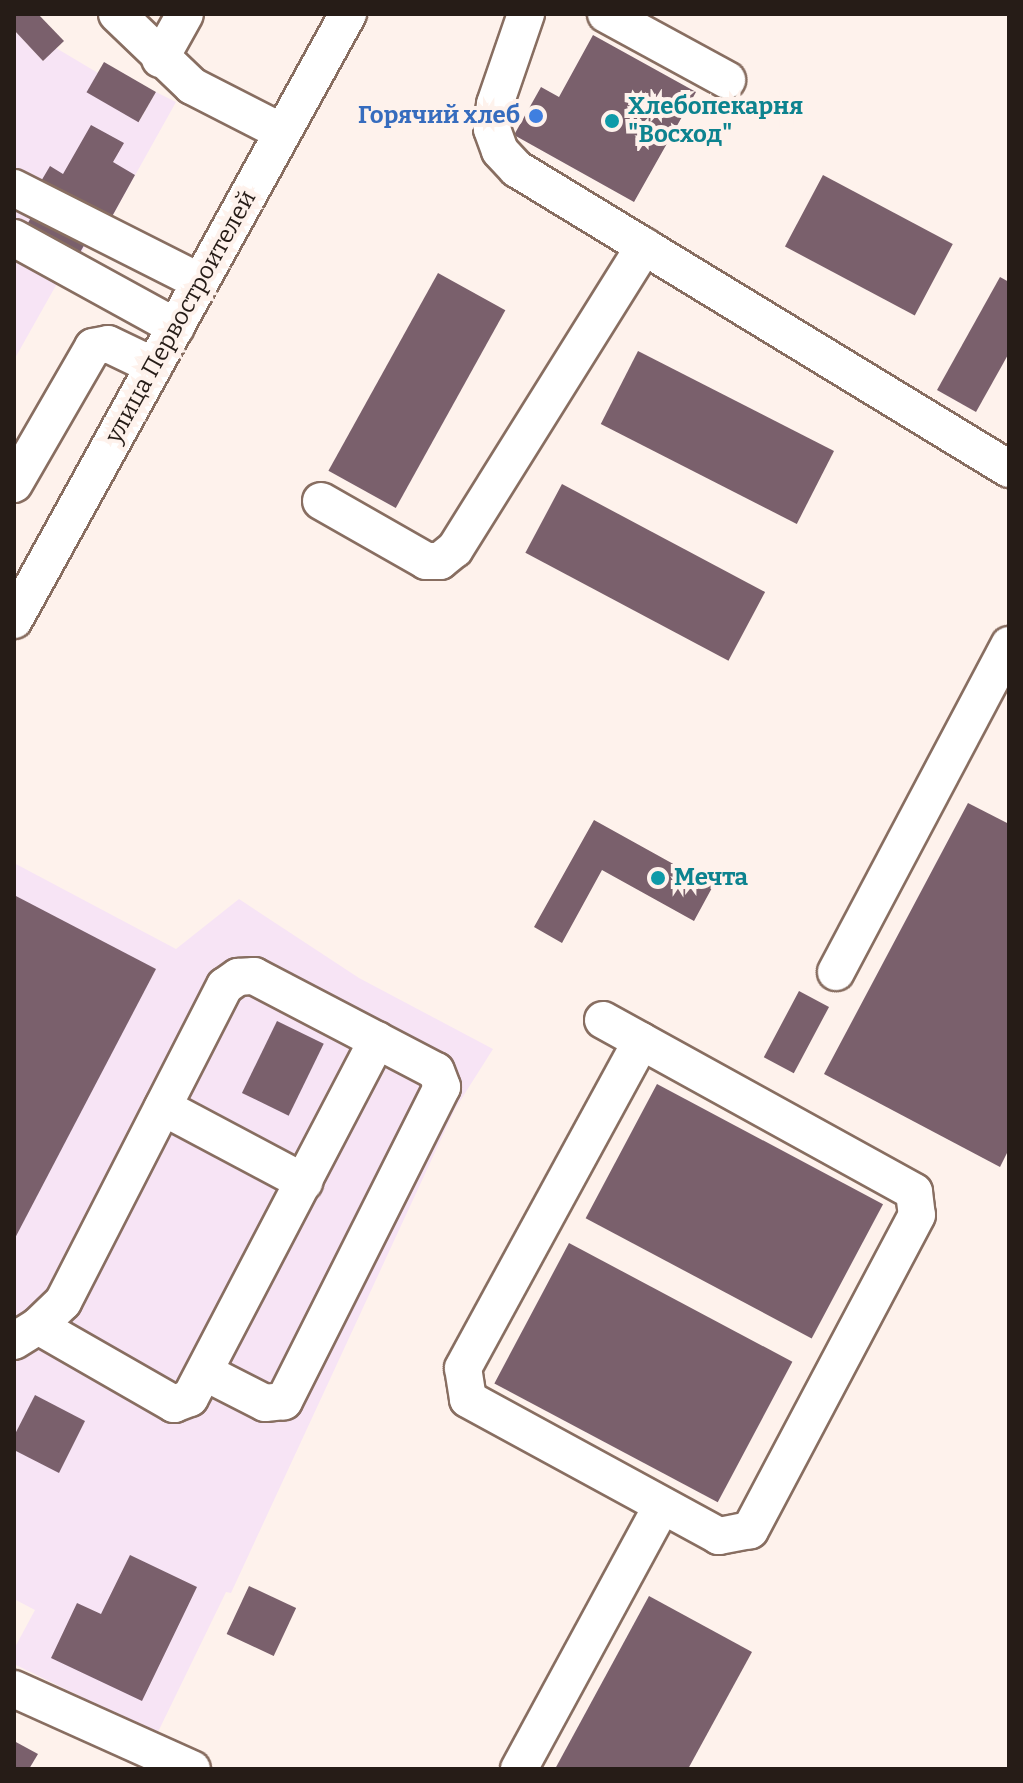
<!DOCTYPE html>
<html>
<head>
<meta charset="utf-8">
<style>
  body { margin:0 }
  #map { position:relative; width:1023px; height:1783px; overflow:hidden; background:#fef2ec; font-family:Bitter,serif }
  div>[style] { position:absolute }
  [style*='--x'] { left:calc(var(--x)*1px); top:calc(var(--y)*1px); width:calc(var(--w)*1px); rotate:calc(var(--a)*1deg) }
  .industrial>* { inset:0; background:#f7e4f5 }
  .building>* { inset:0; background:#7a606c; transform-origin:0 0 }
  .roads { filter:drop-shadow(2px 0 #886e61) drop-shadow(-2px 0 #886e61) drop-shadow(0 2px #886e61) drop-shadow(0 -2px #886e61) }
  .minor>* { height:36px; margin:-18px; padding:0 18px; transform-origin:18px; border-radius:18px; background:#fff }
  .dots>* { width:22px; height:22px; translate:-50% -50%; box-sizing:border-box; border:4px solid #fef2ec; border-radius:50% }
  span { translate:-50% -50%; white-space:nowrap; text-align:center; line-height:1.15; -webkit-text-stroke:8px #fef2ec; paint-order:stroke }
  .culture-label { font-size:24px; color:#0d838f; font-weight:700 }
  .left { translate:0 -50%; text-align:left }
  .shop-label { font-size:24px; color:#366cbe; font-weight:700 }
  .right { translate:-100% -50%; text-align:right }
  .street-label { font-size:24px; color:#261c17 }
  .frame { position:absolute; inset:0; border:16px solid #261c17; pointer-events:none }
</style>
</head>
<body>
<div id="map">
  <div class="industrial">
    <div style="clip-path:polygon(14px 30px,43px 61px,56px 48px,98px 73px,139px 122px,156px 92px,176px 102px,109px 222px,101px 218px,65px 283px,59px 280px,14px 360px)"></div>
    <div style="clip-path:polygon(14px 863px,176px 949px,239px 899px,359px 978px,493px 1049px,455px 1109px,231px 1593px,226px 1592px,157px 1734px,14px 1664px,14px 1649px,35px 1610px,14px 1599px)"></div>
  </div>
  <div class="building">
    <div style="clip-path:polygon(14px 14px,38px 14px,64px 41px,43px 61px,14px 30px)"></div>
    <div style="clip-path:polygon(593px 35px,696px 92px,634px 202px,514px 135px,541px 87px,559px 97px)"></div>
    <div style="left:104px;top:62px;width:60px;height:35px;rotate:30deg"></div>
    <div style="clip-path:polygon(91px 125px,124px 143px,113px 162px,135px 175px,109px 222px,100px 217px,64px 281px,14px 248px,48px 187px,40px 183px,50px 166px,63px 174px)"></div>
    <div style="left:823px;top:175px;width:147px;height:81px;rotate:28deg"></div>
    <div style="left:438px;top:273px;width:77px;height:226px;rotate:29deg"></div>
    <div style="clip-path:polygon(1000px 277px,1009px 282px,1009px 353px,976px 412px,937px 390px)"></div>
    <div style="left:638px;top:351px;width:220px;height:82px;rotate:27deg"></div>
    <div style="left:562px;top:484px;width:230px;height:78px;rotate:28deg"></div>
    <div style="clip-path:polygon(968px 803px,1009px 824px,1009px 1149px,1000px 1167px,824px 1074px)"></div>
    <div style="clip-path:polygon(594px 820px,713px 886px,694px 921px,602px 870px,562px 943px,534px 927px)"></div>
    <div style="clip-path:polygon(14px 895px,156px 969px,14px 1240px)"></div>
    <div style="left:799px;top:991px;width:34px;height:75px;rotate:28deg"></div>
    <div style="left:277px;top:1021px;width:52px;height:80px;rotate:26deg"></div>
    <div style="left:657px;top:1084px;width:256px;height:152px;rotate:28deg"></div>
    <div style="left:569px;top:1243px;width:253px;height:159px;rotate:28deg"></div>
    <div style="clip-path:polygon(35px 1395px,85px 1421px,59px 1473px,14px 1450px,14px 1436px)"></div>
    <div style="clip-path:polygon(130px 1555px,197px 1587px,142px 1701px,51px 1658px,77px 1603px,101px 1614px)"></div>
    <div style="left:249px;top:1586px;width:52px;height:53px;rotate:25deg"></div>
    <div style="clip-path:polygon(649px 1596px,752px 1652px,688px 1769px,555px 1769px)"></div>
    <div style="clip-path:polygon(14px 1741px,38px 1754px,29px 1769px,14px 1769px)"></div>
  </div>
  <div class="roads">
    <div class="minor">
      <div style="--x:117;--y:14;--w:104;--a:43.8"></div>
      <div style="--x:192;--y:86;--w:101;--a:27.1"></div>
      <div style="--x:526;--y:14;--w:95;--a:109"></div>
      <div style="--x:495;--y:104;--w:25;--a:97"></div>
      <div style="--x:492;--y:129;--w:23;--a:70"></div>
      <div style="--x:500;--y:151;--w:25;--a:47"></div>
      <div style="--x:517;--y:169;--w:576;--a:31.37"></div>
      <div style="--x:606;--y:14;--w:138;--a:28.6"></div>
      <div style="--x:160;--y:59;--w:51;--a:-60.9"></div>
      <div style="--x:14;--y:188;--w:208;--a:26.8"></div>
      <div style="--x:14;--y:238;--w:185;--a:28.8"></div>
      <div style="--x:14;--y:484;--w:158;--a:-60"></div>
      <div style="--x:93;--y:347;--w:15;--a:-11"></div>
      <div style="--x:108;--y:344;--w:51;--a:25.6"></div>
      <div style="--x:321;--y:501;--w:121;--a:29.7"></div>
      <div style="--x:426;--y:561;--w:14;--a:0"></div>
      <div style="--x:440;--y:561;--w:19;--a:-39"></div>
      <div style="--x:455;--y:549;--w:357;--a:-58"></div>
      <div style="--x:14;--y:620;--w:692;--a:-61.14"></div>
      <div style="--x:836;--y:972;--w:370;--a:-62.1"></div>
      <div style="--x:603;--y:1020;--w:43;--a:28.9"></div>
      <div style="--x:641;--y:1041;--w:312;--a:28.9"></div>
      <div style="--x:914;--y:1192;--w:23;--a:83"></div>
      <div style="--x:917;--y:1215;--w:357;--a:117.9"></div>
      <div style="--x:750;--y:1530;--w:32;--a:169"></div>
      <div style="--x:719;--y:1536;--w:286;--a:-151.4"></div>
      <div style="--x:468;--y:1399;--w:31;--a:-99"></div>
      <div style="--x:463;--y:1368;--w:372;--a:-61.4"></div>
      <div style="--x:163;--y:1107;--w:160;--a:28"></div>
      <div style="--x:38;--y:1326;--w:157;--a:29.8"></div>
      <div style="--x:174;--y:1404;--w:17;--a:-21"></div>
      <div style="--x:190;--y:1398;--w:404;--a:-62.4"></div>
      <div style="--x:14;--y:1341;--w:28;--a:-32"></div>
      <div style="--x:38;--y:1326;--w:35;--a:-44"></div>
      <div style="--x:63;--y:1302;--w:355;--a:-62.9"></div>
      <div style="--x:225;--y:986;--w:16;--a:-35"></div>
      <div style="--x:238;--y:977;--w:16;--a:-4"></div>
      <div style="--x:254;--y:976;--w:205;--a:27.6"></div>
      <div style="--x:436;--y:1071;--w:17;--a:69"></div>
      <div style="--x:442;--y:1087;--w:352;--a:116.7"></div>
      <div style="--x:284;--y:1401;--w:19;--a:174"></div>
      <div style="--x:265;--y:1403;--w:66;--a:-153"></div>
      <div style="--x:14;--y:1689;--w:195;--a:24.2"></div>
      <div style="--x:519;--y:1769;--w:299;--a:-61.5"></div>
    </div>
  </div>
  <div class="dots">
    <div style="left:536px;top:116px;background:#3f7fe0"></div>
    <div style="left:612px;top:121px;background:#0f9aa8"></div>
    <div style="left:658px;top:878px;background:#0f9aa8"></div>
  </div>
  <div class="culture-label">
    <span class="left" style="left:628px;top:121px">Хлебопекарня<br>"Восход"</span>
    <span class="left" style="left:674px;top:878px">Мечта</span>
  </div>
  <div class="shop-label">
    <span class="right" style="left:520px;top:116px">Горячий хлеб</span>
  </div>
  <div class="street-label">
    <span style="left:181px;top:317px;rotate:-61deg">улица Первостроителей</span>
  </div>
  <div class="frame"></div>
</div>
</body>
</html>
